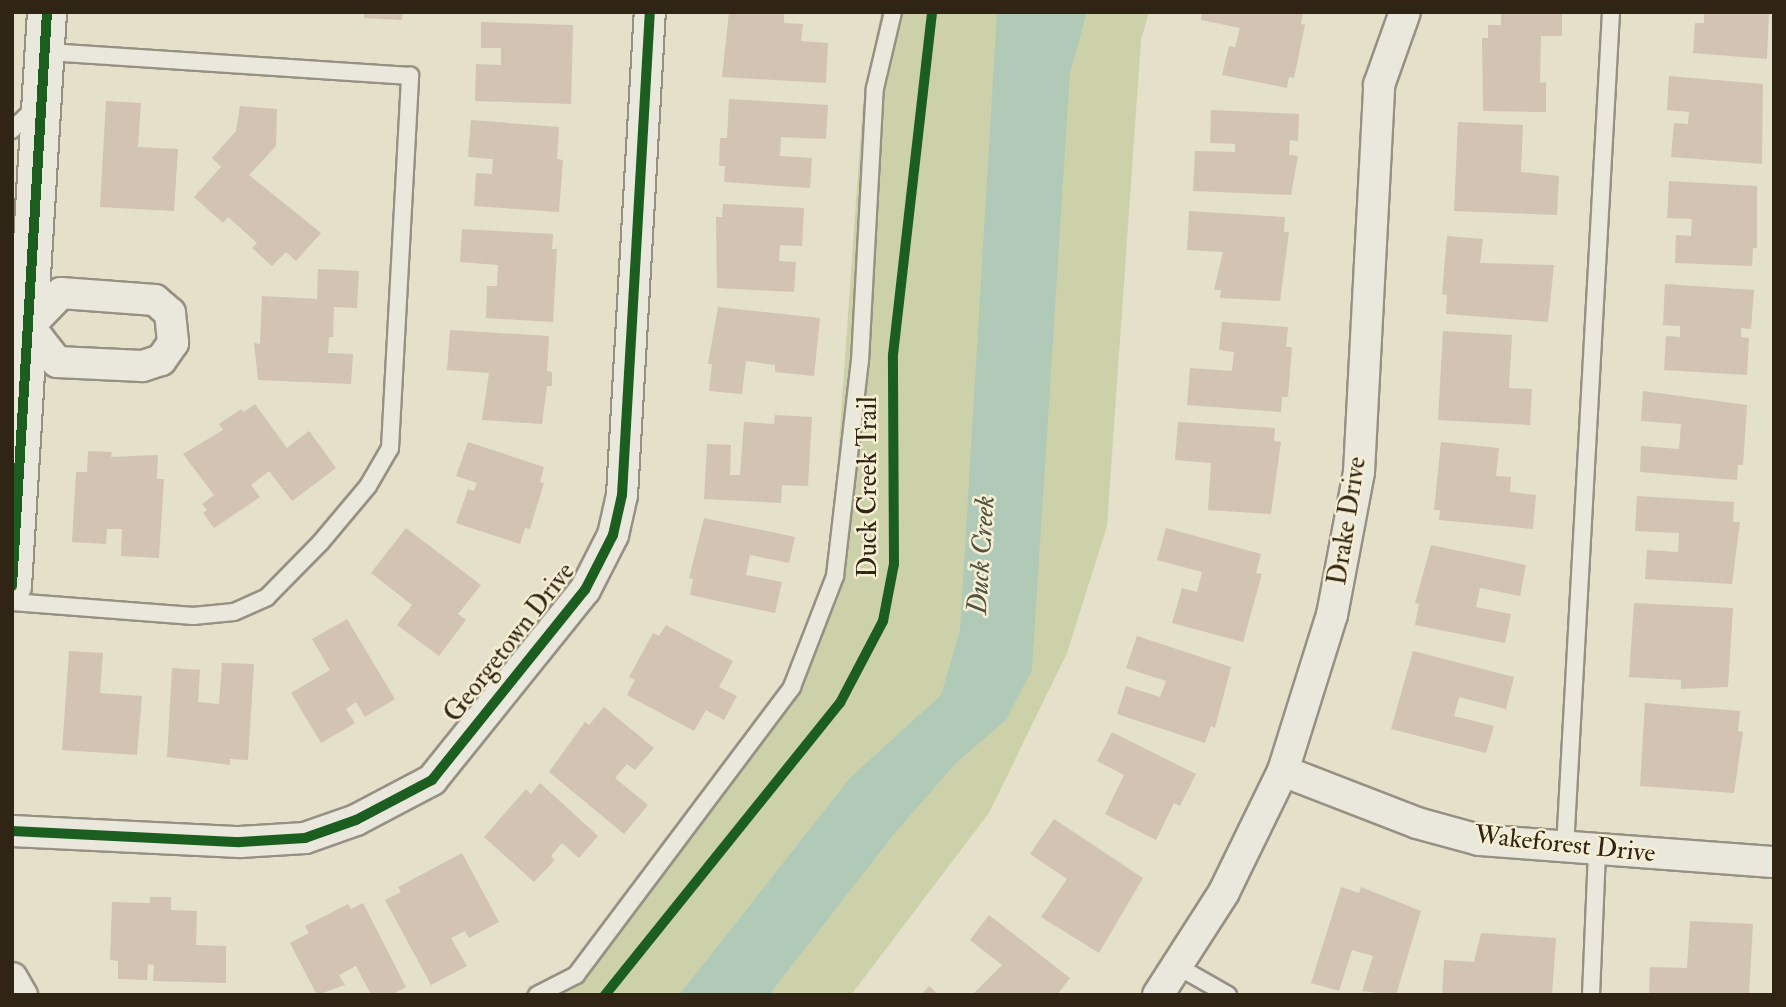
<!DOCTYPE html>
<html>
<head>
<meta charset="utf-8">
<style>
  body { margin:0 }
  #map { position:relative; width:1786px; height:1007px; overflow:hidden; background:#e5e0c9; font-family:"IM FELL Double Pica",serif }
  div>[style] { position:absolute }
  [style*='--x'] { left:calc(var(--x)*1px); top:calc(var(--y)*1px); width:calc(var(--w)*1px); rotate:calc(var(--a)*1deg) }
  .green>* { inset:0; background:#cdd1aa }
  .water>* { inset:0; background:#b1cab7 }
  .building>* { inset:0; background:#d2c3b2 }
  .roads { filter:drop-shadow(2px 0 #969183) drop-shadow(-2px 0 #969183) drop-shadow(0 2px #969183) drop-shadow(0 -2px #969183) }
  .lane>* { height:16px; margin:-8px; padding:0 8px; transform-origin:8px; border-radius:8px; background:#eae7dc }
  .street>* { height:30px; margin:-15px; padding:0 15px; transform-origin:15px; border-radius:15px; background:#eae7dc }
  .secondary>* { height:38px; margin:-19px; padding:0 19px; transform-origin:19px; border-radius:19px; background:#eae7dc }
  .cycleway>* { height:10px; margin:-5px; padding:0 5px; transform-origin:5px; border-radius:5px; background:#1b5e20 }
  span { translate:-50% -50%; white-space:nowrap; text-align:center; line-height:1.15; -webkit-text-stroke:5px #f7efd3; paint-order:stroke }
  .street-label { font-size:26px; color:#302415 }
  .water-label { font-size:28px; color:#505343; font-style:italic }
  .frame { position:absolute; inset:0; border:14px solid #302415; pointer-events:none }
</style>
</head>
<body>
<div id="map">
  <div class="green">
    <div style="clip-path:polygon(881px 12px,1149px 12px,1141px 40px,1107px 526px,1067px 653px,989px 813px,851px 995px,519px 995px,569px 973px,791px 671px,831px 556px,863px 102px)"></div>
  </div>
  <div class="water">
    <div style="clip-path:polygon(997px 12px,1087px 12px,1070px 73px,1032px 670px,1006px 720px,956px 763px,894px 834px,769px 995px,679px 995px,850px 778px,941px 695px,960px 630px)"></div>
  </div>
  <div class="building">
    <div style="clip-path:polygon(364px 12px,403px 12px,402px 20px,364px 18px)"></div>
    <div style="clip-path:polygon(729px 12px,784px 12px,784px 23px,803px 24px,801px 41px,828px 43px,826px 83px,722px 77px)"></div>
    <div style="clip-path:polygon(1202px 12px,1303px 12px,1301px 24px,1305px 25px,1294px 78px,1289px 77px,1287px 88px,1222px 75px,1229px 46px,1235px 47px,1240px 28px,1201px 20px)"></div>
    <div style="clip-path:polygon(1501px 12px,1562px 12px,1562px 36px,1541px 36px,1540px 83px,1546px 82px,1546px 112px,1483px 111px,1482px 38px,1488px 38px,1488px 25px,1501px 25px)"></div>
    <div style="clip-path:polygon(1704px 12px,1769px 12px,1767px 59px,1693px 53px,1695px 23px,1704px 23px)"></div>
    <div style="clip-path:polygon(481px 22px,573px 25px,571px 104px,475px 101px,476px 64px,501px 65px,501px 48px,481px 48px)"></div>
    <div style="clip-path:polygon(1669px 76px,1763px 84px,1762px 164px,1671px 157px,1674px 123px,1688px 124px,1689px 112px,1667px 110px)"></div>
    <div style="clip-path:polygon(729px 99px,828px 105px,826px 139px,781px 137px,780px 156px,812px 158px,810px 188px,724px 182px,725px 166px,719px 166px,720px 138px,727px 138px)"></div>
    <div style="clip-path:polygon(106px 101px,141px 103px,138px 147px,178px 149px,174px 211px,100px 207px)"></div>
    <div style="clip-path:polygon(240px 106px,277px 109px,276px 146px,249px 175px,321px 233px,296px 261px,286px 252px,272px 266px,252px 248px,257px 243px,228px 217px,223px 223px,194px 197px,221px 167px,212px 158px,236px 131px)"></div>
    <div style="clip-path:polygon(1211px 110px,1299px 114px,1298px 141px,1290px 140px,1289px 155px,1298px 156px,1291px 195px,1193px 191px,1195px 151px,1235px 152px,1235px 144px,1210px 143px)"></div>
    <div style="clip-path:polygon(471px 120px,559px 127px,557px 159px,563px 160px,559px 212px,474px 206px,476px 173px,492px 174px,493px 159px,468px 157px)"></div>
    <div style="clip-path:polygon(1458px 122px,1523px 125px,1521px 172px,1559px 176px,1557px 215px,1454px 211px)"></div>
    <div style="clip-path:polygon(1669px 181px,1757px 186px,1757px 248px,1753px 248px,1752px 266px,1675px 263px,1676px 235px,1691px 236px,1692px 219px,1667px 218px)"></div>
    <div style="clip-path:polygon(723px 204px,804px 208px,802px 246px,780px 245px,779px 261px,796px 262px,794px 292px,717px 288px,716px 217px,722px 217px)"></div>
    <div style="clip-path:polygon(1189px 211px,1285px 217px,1284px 232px,1289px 232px,1280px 301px,1220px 298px,1221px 290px,1214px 290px,1223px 252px,1187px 250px)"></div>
    <div style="clip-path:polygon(462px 229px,553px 234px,552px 249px,557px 249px,553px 322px,486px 318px,487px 286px,497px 286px,498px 265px,460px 262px)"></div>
    <div style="clip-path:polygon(1447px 236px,1483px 239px,1480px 263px,1554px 265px,1548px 322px,1446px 314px,1447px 295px,1442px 294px)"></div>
    <div style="clip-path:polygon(318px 269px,359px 271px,357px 308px,334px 307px,333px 337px,329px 337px,328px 353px,353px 354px,351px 384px,258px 380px,254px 343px,260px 344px,262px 296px,317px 299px)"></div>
    <div style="clip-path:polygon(1665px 284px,1754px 290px,1751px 329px,1741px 328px,1741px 337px,1749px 338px,1747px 375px,1664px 370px,1666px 336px,1680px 337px,1680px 326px,1663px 325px)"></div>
    <div style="clip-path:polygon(718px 307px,820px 318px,814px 376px,775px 372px,775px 365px,746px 361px,742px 394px,709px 391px,712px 364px,708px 364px)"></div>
    <div style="clip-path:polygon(1222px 322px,1288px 327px,1286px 347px,1292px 347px,1288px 397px,1282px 397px,1281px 412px,1187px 405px,1190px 368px,1232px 371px,1234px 352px,1219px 350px)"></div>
    <div style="clip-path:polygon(450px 330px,549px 336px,547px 371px,552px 372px,552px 386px,547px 386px,542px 424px,482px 420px,489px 373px,447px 370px)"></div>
    <div style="clip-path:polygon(1443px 331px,1512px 335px,1509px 388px,1532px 389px,1530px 425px,1438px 420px)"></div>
    <div style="clip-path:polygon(1643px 391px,1747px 405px,1743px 465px,1738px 465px,1737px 480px,1640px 472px,1641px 446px,1679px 449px,1681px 424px,1641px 421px)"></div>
    <div style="clip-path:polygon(255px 404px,287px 448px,309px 431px,336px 468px,292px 501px,269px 471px,251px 485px,260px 497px,214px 528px,203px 513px,207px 510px,202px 504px,214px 495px,183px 454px,223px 430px,219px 424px,241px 409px,244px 412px)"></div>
    <div style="clip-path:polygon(775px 415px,812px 417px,808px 486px,782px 485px,781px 503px,704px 499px,707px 444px,731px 445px,730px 475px,740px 475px,744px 422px,774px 424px)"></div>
    <div style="clip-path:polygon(1178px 422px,1275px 428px,1274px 441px,1281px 442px,1271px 514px,1208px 510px,1211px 463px,1175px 460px)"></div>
    <div style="clip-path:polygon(468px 442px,544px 467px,540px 482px,544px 483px,530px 529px,525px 528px,520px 544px,456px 523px,468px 489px,474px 491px,477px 483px,456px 476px)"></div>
    <div style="clip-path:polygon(1441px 442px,1499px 448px,1496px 476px,1511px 477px,1510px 492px,1536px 495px,1533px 529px,1439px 520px,1440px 510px,1434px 510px)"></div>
    <div style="clip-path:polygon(88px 451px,112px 452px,111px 457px,158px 455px,157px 479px,164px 479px,159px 558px,121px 556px,122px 529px,107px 529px,106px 544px,72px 542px,76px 472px,87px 472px)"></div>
    <div style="clip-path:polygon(1637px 496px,1734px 502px,1733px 522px,1740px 522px,1732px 584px,1645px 579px,1647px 550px,1678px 552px,1679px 533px,1635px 531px)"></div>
    <div style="clip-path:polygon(704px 518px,795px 537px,789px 563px,750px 555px,746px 575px,782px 582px,775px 613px,690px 595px,693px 579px,689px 578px)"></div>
    <div style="clip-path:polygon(406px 528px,481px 585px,458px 614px,466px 620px,439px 656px,397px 625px,412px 605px,371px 573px)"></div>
    <div style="clip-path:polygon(1166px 528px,1261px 554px,1256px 573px,1262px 574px,1243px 642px,1172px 623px,1182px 588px,1197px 592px,1202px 572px,1157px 560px)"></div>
    <div style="clip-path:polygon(1431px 545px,1526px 565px,1520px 596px,1480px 588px,1476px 607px,1511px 614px,1505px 643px,1415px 625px,1419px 604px,1415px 603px)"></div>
    <div style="clip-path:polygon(1634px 603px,1733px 608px,1728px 687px,1681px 689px,1681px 680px,1629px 677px)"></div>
    <div style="clip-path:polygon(347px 619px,395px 699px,365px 717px,356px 702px,346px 709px,355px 723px,321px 743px,291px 693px,330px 670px,312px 639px)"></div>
    <div style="clip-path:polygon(666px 625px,733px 661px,719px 687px,737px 696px,724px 720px,706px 710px,694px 731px,627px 695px,635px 680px,629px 677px,653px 633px,659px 636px)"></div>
    <div style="clip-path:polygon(1137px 636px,1231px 667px,1215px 728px,1211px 726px,1205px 743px,1117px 714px,1126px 686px,1160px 697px,1166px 681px,1126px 668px)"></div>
    <div style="clip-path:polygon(69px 651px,103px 653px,100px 693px,142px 696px,137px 755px,62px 750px)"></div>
    <div style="clip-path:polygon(1413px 651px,1514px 677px,1506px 709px,1459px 697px,1454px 716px,1494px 726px,1486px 753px,1391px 729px)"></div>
    <div style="clip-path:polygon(222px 663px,254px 664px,248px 760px,230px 759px,230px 765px,167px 757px,172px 668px,200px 670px,198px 702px,219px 704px)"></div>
    <div style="clip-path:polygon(1645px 703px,1740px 711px,1738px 731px,1743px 732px,1734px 793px,1640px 786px)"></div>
    <div style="clip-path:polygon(604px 707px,654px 748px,635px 770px,627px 764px,615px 778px,648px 805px,624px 834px,549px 772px,585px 722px,589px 725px)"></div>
    <div style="clip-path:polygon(1112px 732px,1196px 774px,1180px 806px,1174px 803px,1156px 840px,1105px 814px,1124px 775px,1097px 761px)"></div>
    <div style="clip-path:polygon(540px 783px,598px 836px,579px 858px,562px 843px,551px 856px,555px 860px,534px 882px,484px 837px,526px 789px,531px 794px)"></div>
    <div style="clip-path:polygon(1054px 819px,1143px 878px,1099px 953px,1041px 917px,1067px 879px,1030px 854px)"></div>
    <div style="clip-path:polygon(462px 853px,499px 922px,469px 938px,465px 931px,451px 938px,467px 966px,431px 985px,385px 900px,401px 892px,398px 887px)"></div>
    <div style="clip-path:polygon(1341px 887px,1359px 893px,1361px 887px,1421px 911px,1396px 995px,1362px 991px,1373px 956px,1352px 950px,1339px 991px,1311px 983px)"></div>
    <div style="clip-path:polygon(150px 897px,171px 897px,171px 910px,197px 911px,196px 945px,226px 946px,226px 983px,153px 981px,154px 965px,148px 964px,147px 980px,118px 979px,118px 961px,110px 960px,112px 902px,150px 903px)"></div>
    <div style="clip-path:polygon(363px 903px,406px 987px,391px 995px,371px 995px,356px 966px,339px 975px,345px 985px,317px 995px,290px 943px,309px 933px,305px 926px,348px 904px,351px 909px)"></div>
    <div style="clip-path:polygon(989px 915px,1070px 978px,1057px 995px,972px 995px,1002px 965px,970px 940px)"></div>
    <div style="clip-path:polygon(1690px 921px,1753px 924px,1749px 995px,1649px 995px,1650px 967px,1687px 968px)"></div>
    <div style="clip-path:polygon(1481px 933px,1556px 938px,1552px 995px,1442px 995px,1444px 960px,1474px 962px)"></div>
    <div style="clip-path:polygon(929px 986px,939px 995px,921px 995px)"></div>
  </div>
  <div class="roads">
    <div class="lane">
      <div style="--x:12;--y:130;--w:32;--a:-44"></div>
      <div style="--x:12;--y:602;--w:182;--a:4.4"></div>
      <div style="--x:193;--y:616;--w:41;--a:-5.6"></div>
      <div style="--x:234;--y:612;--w:36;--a:-24"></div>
      <div style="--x:267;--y:597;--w:77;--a:-45.5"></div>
      <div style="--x:321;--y:542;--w:73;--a:-50"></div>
      <div style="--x:368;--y:486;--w:44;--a:-59.9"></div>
      <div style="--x:390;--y:448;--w:373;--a:-86.9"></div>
      <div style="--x:410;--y:76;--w:366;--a:-176.2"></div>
      <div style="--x:1565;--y:848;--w:837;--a:-86.85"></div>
      <div style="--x:1177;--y:966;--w:59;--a:29.6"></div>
      <div style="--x:537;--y:995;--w:44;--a:-27.1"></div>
      <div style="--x:576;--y:975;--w:360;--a:-53.1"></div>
      <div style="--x:792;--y:687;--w:119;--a:-68.8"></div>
      <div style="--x:835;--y:576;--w:216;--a:-83.4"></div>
      <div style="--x:860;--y:361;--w:273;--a:-86.9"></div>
      <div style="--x:875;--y:88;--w:78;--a:-76.7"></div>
      <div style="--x:1591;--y:995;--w:145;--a:-87.6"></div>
    </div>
    <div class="street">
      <div style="--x:61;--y:293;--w:94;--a:4.3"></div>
      <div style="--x:155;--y:300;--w:20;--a:41"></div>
      <div style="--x:170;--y:313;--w:30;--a:84"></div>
      <div style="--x:173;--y:343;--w:21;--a:125"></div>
      <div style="--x:161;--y:360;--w:20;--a:162"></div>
      <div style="--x:142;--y:366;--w:85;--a:-177.3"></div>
      <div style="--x:57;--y:362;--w:46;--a:-127.9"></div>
      <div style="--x:29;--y:326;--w:46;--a:-45.9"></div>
      <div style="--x:1283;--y:771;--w:144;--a:21.2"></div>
      <div style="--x:1417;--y:823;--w:64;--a:15.3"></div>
      <div style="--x:1479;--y:840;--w:296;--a:4.3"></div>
      <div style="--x:12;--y:831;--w:228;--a:2.8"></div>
      <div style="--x:240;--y:842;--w:65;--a:-3.5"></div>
      <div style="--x:305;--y:838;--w:54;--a:-19.4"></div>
      <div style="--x:356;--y:820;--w:86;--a:-27.8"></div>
      <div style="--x:432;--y:780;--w:244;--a:-51.2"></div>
      <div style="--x:585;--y:590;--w:62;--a:-63"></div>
      <div style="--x:613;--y:535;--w:41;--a:-77.3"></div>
      <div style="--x:622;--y:495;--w:484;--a:-86.7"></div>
      <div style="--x:12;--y:978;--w:20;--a:60"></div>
      <div style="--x:1158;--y:995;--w:122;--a:-57.3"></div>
      <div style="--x:1224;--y:892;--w:135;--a:-64"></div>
      <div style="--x:1283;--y:771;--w:164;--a:-72.6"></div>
      <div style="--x:1332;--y:615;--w:146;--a:-79.3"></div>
      <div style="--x:1359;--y:472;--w:388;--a:-87"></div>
      <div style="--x:1379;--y:85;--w:77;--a:-70.4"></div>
    </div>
    <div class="secondary">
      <div style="--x:12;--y:586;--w:575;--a:-86.51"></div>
    </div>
  </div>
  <div class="cycleway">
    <div style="--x:12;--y:586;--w:575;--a:-86.51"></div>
    <div style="--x:12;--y:831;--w:228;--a:2.8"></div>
    <div style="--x:240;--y:842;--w:65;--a:-3.5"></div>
    <div style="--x:305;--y:838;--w:54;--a:-19.4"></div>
    <div style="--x:356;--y:820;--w:86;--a:-27.8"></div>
    <div style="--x:432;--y:780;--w:244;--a:-51.2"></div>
    <div style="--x:585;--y:590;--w:62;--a:-63"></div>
    <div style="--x:613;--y:535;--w:41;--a:-77.3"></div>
    <div style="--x:622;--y:495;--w:484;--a:-86.7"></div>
    <div style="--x:605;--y:995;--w:375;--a:-51.2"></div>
    <div style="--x:840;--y:703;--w:93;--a:-62.3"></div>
    <div style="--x:883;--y:621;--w:58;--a:-79.1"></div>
    <div style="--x:894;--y:564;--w:209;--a:-90.3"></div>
    <div style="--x:893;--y:355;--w:345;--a:-83.5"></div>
  </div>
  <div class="street-label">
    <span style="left:869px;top:487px;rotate:-90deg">Duck Creek Trail</span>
    <span style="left:1348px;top:521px;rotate:-81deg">Drake Drive</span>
    <span style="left:510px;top:643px;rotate:-52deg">Georgetown Drive</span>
    <span style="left:1565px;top:845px;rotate:6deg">Wakeforest Drive</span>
  </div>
  <div class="water-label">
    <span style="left:982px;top:555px;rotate:-86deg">Duck Creek</span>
  </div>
  <div class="frame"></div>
</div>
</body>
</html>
